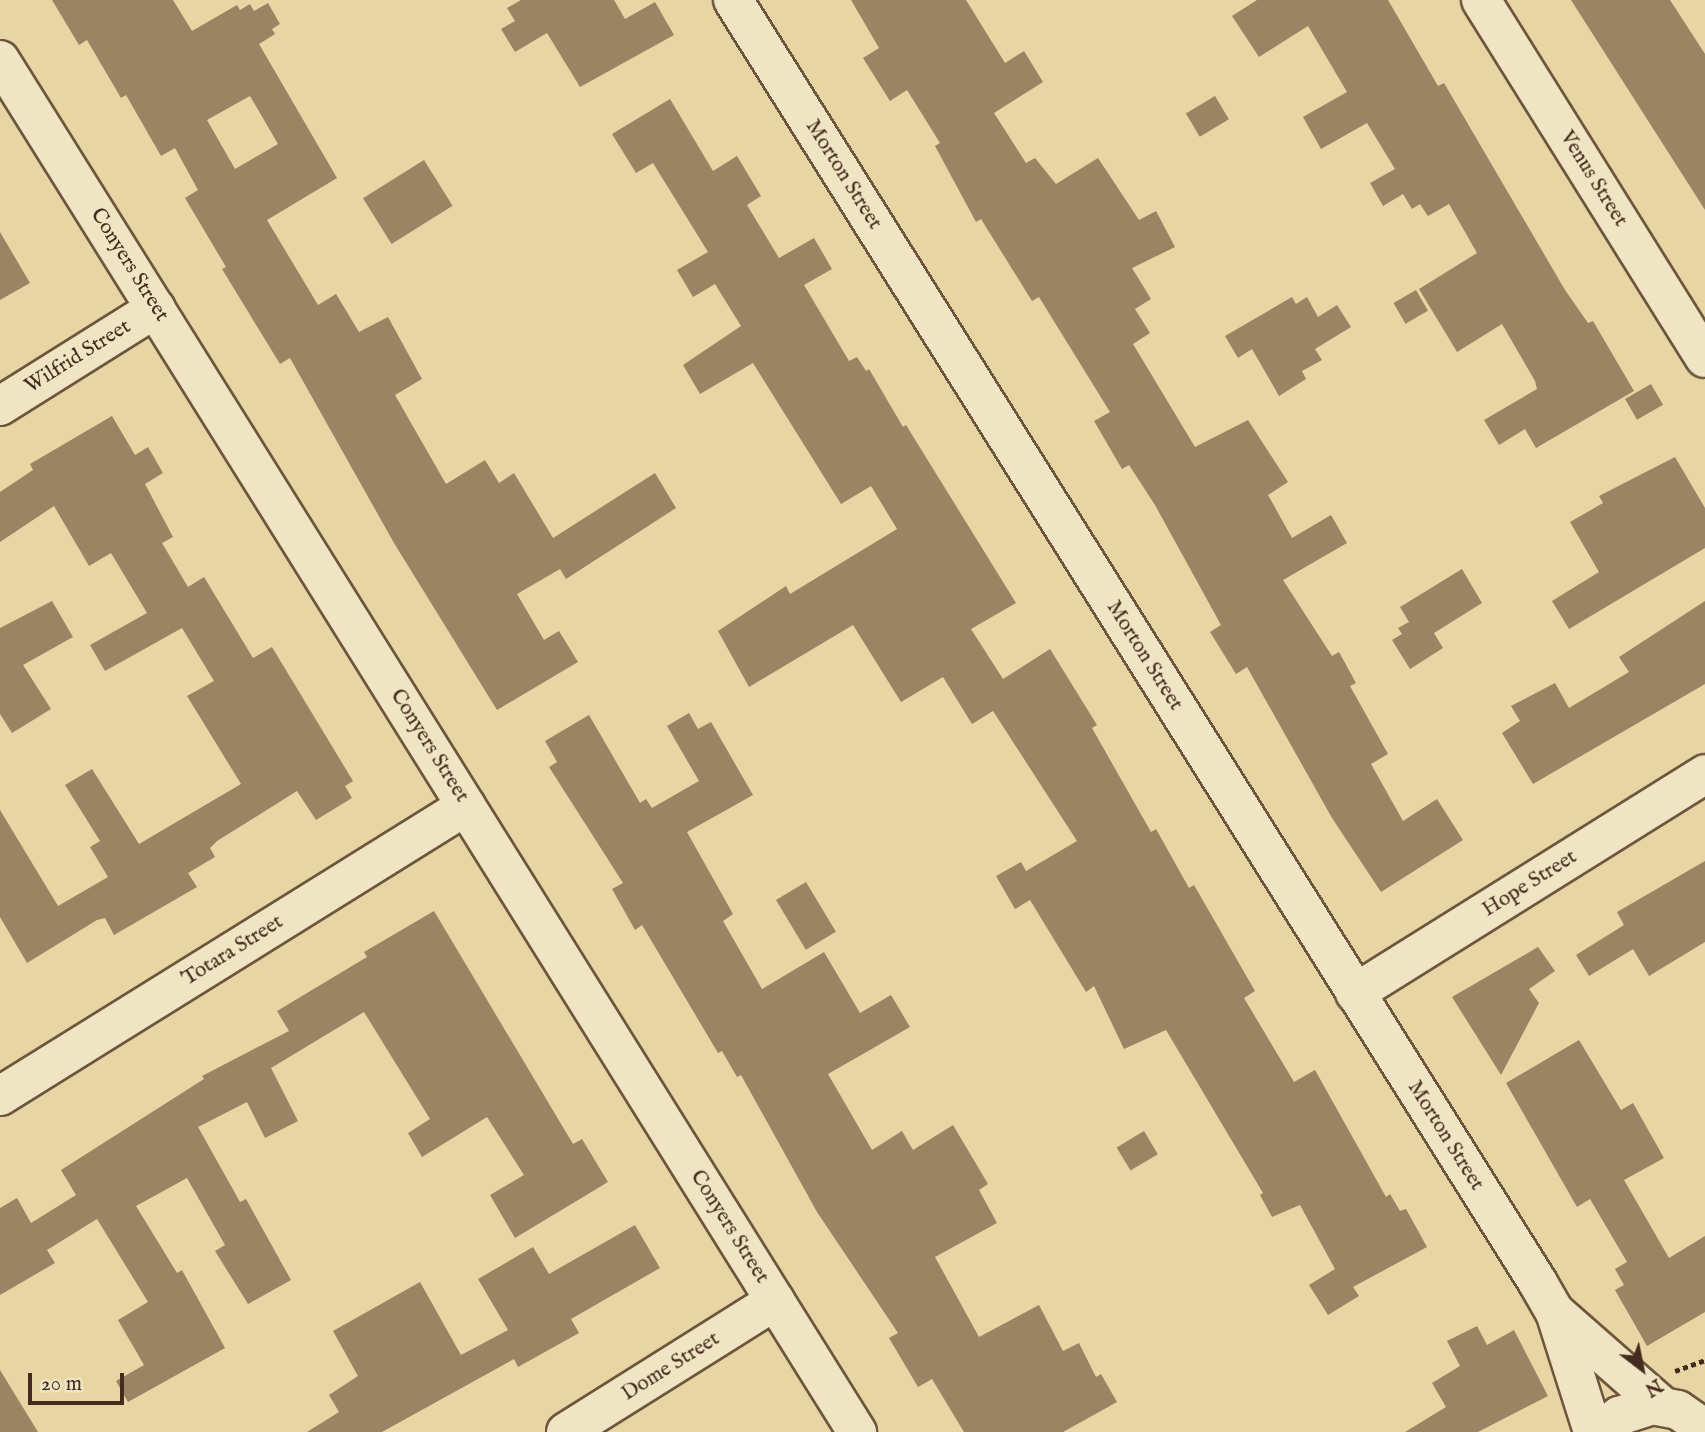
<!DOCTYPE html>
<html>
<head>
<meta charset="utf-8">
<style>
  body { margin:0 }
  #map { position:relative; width:1705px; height:1432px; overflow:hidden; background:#e7d6a3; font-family:"IM FELL English",serif }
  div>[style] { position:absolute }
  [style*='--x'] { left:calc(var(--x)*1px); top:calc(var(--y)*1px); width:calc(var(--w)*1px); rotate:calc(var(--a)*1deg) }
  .building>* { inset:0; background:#998463; transform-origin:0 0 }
  .path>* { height:4.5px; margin-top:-2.25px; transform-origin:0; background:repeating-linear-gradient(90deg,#452b1d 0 5px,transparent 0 8.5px) }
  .roads { filter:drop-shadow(2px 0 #6e563e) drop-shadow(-2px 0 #6e563e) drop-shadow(0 2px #6e563e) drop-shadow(0 -2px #6e563e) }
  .street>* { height:38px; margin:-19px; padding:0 19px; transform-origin:19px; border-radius:19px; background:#efe4c3 }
  .secondary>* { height:38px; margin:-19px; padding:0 19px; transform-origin:19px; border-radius:19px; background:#efe4c3 }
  span { translate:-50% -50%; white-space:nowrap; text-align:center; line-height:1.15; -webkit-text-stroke:7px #efe4c3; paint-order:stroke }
  .street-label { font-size:21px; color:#452b1d }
  .north { position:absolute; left:1607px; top:1334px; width:70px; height:70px; -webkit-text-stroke:5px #efe4c3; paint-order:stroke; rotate:148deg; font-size:19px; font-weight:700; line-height:28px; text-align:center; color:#452b1d }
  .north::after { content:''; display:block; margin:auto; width:24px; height:32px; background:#452b1d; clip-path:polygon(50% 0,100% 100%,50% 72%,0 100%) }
  .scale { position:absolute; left:28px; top:1373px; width:96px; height:32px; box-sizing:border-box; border:4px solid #452b1d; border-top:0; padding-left:9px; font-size:21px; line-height:24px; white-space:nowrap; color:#452b1d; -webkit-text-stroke:5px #efe4c3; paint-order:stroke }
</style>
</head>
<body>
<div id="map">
  <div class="building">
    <div style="clip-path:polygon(evenodd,52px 0,173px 0,192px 31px,237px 5px,240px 10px,250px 4px,254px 11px,268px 3px,280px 24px,272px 29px,275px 34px,259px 44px,337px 178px,267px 220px,318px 305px,336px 294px,359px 332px,388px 317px,422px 379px,395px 395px,446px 484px,485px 460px,499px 483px,514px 473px,553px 538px,655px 473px,676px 508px,566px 579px,560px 569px,517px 594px,544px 640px,559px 631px,578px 662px,497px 710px,394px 543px,290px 358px,280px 364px,222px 269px,226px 267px,185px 198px,198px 190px,175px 148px,161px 156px,126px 95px,121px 98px,87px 40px,79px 45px,52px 0,250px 96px,278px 144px,235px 169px,207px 120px,250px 96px)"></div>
    <div style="clip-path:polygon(521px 0,614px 0,625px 19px,655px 2px,674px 35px,580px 87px,547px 33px,515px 52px,501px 29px,515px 21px,507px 8px)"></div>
    <div style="clip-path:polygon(851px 0,966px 0,1005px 63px,1024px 51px,1043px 82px,994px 113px,1026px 163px,1035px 158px,1056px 184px,1098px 158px,1139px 220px,1156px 211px,1175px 247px,1132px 268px,1151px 299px,1135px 309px,1150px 333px,1133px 344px,1195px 447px,1248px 420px,1288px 482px,1268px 495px,1292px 538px,1331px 515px,1347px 543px,1283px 580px,1332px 656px,1339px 652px,1356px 683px,1350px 686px,1388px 754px,1371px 764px,1403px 821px,1437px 799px,1463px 840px,1381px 892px,1332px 818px,1247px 667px,1236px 674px,1210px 632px,1221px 625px,1155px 505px,1129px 465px,1122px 469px,1094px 421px,1110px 412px,1039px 297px,1032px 301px,981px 219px,976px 222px,935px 146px,940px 143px,907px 90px,890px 101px,863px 58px,879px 48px)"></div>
    <div style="clip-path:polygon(1257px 0,1388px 0,1438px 86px,1444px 83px,1565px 290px,1588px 323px,1593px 321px,1634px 391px,1536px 448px,1525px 429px,1499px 445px,1484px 420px,1537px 389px,1535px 381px,1502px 324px,1457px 352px,1419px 289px,1477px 253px,1449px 204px,1428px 216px,1420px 204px,1412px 209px,1403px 194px,1383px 206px,1370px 183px,1395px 169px,1367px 123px,1321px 149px,1303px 117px,1347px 92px,1308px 26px,1259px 57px,1232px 16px)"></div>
    <div style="clip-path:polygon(1571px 0,1670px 0,1705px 54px,1705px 210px)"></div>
    <div style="left:1215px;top:96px;width:27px;height:34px;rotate:59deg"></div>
    <div style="clip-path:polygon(670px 99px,713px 171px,737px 156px,761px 196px,747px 205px,779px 258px,814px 238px,832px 269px,804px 285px,849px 361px,857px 357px,866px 371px,869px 369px,903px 427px,906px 425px,1016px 603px,971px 629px,1003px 679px,1050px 649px,1097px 725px,1092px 728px,1151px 832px,1156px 829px,1189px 888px,1194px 885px,1255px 991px,1244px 998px,1294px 1082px,1315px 1070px,1386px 1197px,1390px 1194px,1400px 1211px,1406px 1209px,1427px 1247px,1353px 1287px,1359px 1296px,1328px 1315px,1309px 1285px,1335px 1269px,1300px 1205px,1272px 1217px,1260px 1195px,1263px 1193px,1166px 1030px,1124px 1049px,1094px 986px,1086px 992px,1030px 900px,1015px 909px,996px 876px,1021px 862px,1026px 871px,1077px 841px,993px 711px,972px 724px,943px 677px,901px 702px,853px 625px,749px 687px,718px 631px,786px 586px,790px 594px,897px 529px,871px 486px,841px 504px,753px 363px,700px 394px,683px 365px,741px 326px,715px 284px,693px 297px,677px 270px,708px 252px,653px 163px,636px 173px,612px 134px)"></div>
    <div style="left:424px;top:160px;width:54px;height:72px;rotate:58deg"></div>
    <div style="clip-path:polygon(0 232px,30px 283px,0 300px)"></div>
    <div style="left:1416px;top:290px;width:24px;height:26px;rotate:60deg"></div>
    <div style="clip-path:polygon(1292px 297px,1296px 304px,1307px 297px,1318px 317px,1337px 305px,1351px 327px,1315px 349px,1322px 360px,1302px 371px,1306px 379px,1279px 396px,1252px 349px,1238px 358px,1225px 336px)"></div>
    <div style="left:1651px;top:384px;width:24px;height:30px;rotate:60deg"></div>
    <div style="clip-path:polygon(112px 416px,135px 455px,148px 447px,163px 473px,145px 484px,173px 537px,162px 543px,188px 587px,204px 577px,253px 658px,272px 647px,353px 781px,345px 786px,352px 798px,316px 820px,297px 791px,217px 841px,210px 848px,215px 857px,188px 873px,197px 887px,114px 935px,105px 918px,97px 920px,27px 963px,0 917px,0 810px,58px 906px,108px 877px,90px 847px,100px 841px,65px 785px,92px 769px,139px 844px,241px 784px,187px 696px,214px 681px,182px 628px,105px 671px,90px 645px,147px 613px,111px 553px,89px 566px,54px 506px,0 542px,0 492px,33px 470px,30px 464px)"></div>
    <div style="clip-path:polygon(1675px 457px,1705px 508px,1705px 548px,1569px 629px,1552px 601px,1599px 572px,1570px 522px,1603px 503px,1599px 496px)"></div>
    <div style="clip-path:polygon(1462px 569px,1482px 603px,1434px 633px,1443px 648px,1410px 669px,1392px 640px,1402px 634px,1398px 628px,1409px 622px,1400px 607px)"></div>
    <div style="clip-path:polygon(52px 601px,73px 637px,23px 665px,51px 709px,12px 733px,0 714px,0 628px)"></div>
    <div style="clip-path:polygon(1705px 601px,1705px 684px,1533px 784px,1502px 733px,1520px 721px,1511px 706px,1555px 683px,1569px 708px,1629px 672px,1619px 657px)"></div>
    <div style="clip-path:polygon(689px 713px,698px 729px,711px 722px,753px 795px,687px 832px,733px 914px,723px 921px,762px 989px,824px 952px,860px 1013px,891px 995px,910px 1027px,828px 1074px,872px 1150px,902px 1131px,913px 1150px,953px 1125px,988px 1184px,979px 1190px,997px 1223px,935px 1257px,979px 1337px,1039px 1305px,1063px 1351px,1079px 1343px,1096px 1377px,1101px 1374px,1117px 1402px,1063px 1432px,964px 1432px,932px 1379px,918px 1387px,889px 1338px,898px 1333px,817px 1212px,741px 1075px,737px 1077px,722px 1051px,718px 1053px,642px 925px,635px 930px,612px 889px,623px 883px,549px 767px,557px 762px,545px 741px,589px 715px,640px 803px,646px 799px,652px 808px,699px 781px,667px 726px)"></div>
    <div style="clip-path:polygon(1705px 861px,1705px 942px,1649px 976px,1633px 949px,1589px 976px,1576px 955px,1624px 925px,1617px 912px)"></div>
    <div style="left:806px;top:882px;width:58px;height:35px;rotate:59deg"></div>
    <div style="clip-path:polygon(434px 911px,573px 1144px,582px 1139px,608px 1182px,515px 1238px,490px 1195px,524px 1175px,487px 1117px,422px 1157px,408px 1133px,430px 1119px,364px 1012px,271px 1068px,298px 1121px,265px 1138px,247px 1102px,198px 1127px,240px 1202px,246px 1199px,291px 1280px,248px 1304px,215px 1251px,225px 1245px,187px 1178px,136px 1206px,177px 1273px,182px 1270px,225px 1348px,128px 1402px,116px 1381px,144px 1365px,118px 1320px,148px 1302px,97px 1219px,47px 1250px,55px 1263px,0 1295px,0 1208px,17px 1198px,31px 1223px,76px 1195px,61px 1170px,204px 1079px,202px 1076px,289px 1031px,277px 1011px,367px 957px,364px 952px)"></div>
    <div style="clip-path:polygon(1538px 947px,1555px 971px,1529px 989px,1539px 1003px,1501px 1075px,1452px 997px)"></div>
    <div style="clip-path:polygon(1579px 1040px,1621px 1110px,1633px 1103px,1664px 1158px,1624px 1180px,1669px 1258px,1705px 1236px,1705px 1312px,1647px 1346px,1615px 1290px,1624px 1285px,1615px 1269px,1627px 1262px,1590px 1199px,1577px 1207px,1506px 1083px)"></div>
    <div style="left:1144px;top:1131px;width:27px;height:32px;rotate:59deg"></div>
    <div style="clip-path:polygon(635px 1225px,660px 1268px,571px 1319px,579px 1333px,518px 1367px,514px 1359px,382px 1432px,307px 1432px,339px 1412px,329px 1395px,358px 1376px,333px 1331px,420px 1282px,461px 1355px,508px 1330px,478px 1279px,533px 1247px,549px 1274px)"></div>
    <div style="clip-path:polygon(1477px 1326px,1487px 1345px,1514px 1330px,1548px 1396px,1478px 1432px,1405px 1432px,1446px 1407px,1432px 1383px,1460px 1366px,1447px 1341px)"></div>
    <div style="clip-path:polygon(0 1370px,38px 1432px,0 1432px)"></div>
  </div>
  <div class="path">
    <div style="--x:1675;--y:1371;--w:32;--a:-20"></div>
  </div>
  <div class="roads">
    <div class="street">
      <div style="--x:1481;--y:0;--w:422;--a:58"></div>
      <div style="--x:0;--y:60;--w:1618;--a:58.01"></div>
      <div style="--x:0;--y:406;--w:184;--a:-32.1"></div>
      <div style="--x:1355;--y:993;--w:413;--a:-32"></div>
      <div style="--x:0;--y:1096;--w:549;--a:-31.89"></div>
      <div style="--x:1538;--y:1283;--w:34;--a:60"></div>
      <div style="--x:1555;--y:1312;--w:126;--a:72.4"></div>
      <div style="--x:1555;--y:1312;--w:141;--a:41.3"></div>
      <div style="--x:566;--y:1432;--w:247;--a:-32.1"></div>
    </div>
    <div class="secondary">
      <div style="--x:733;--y:0;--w:1515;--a:57.89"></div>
      <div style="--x:1603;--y:1432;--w:23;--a:-45"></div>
      <div style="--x:1619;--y:1416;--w:35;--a:-18"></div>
      <div style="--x:1652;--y:1405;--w:26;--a:11"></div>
      <div style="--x:1678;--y:1410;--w:33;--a:35"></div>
    </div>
  </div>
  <div class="street-label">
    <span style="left:843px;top:175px;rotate:58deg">Morton Street</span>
    <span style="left:1593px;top:179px;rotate:58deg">Venus Street</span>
    <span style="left:129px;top:265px;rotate:58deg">Conyers Street</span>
    <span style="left:78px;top:357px;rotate:-32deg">Wilfrid Street</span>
    <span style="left:1144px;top:656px;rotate:58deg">Morton Street</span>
    <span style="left:429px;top:746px;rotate:58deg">Conyers Street</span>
    <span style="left:1530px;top:884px;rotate:-32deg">Hope Street</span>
    <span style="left:233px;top:951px;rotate:-32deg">Totara Street</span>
    <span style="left:1445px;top:1136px;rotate:58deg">Morton Street</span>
    <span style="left:729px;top:1227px;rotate:58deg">Conyers Street</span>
    <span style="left:671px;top:1367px;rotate:-32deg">Dome Street</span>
  </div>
  <div class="north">N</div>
  <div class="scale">20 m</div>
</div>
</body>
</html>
